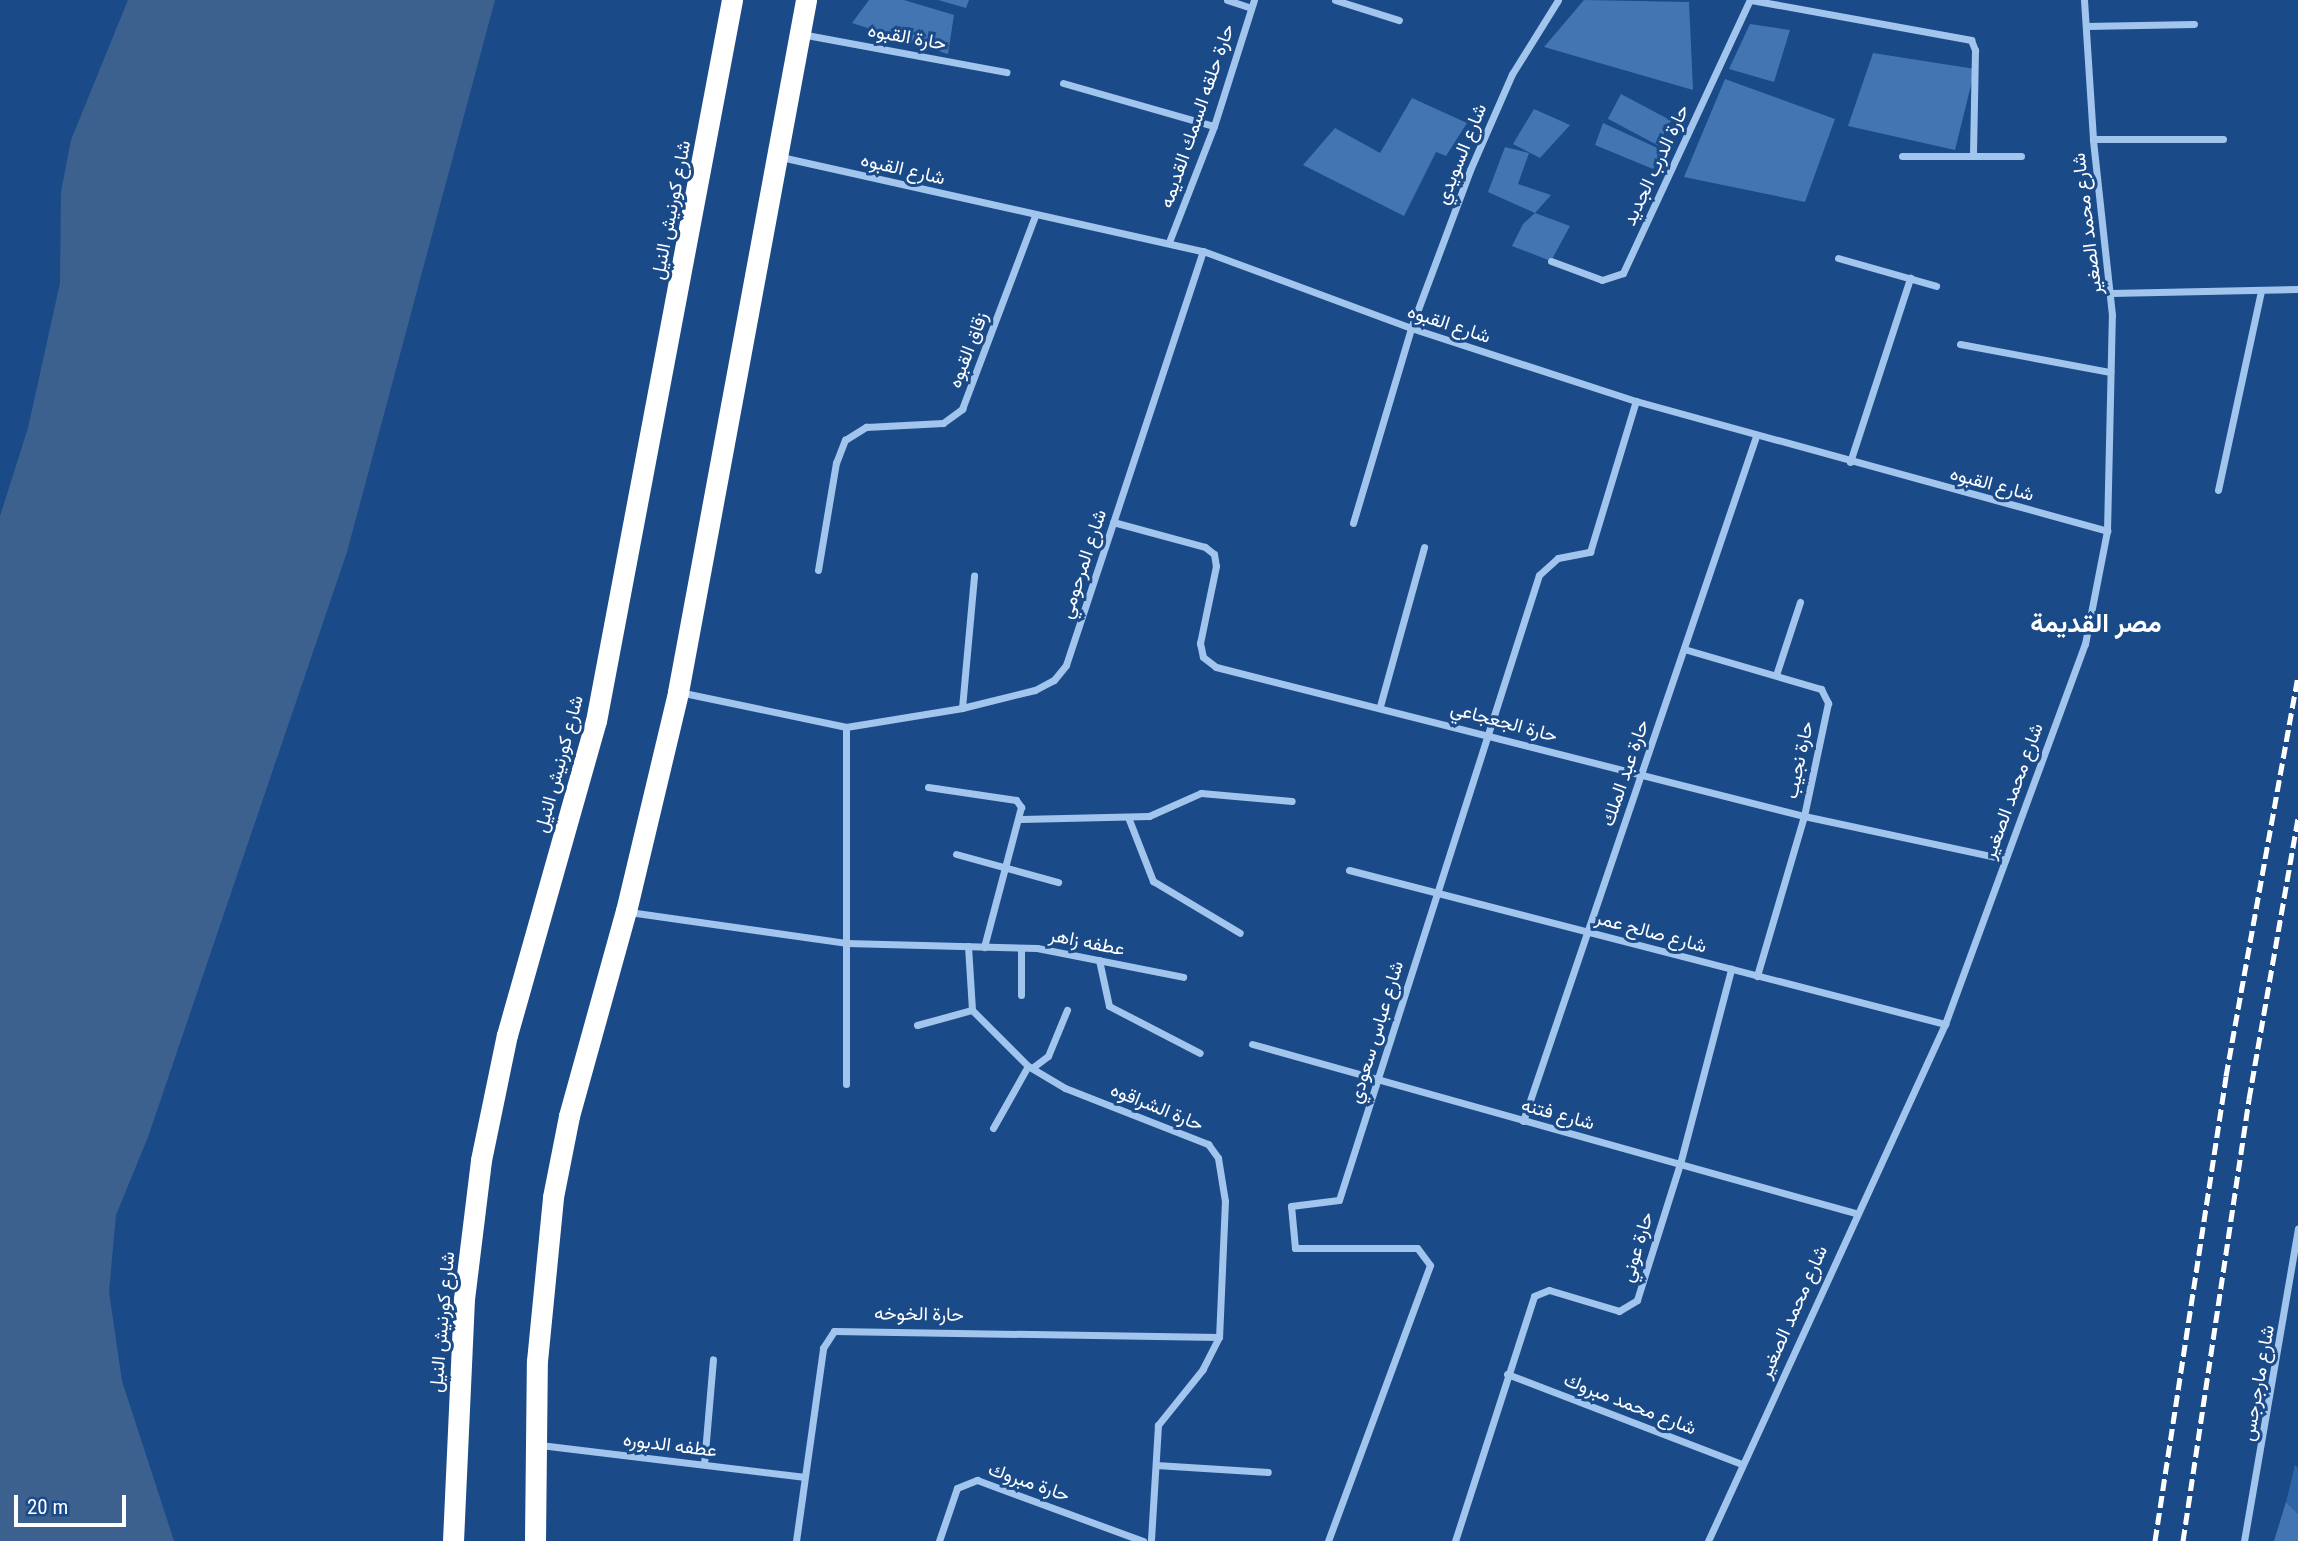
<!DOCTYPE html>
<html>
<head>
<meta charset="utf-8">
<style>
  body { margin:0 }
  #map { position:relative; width:2298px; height:1541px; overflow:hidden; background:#1a4b88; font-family:"Roboto Condensed",Vazirmatn,sans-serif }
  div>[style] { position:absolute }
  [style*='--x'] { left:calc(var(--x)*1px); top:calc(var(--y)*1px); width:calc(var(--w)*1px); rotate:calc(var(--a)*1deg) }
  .green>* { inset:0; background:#2d65a6 }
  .water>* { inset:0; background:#3d618e }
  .building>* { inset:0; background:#4275b2; transform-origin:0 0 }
  .street>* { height:7px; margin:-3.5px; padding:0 3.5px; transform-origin:3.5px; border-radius:3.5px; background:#a2c5ed }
  .highway>* { height:21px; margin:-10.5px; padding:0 10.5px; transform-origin:10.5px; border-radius:10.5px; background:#fff }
  .rail>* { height:5px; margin-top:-2.5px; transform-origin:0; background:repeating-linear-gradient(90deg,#fff 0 12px,transparent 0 17px) }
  span { translate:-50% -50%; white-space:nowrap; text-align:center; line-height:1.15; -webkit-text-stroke:6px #1a4b88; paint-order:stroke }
  .street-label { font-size:19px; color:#fff }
  .district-label { font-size:26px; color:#fff; font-weight:700 }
  .scale { position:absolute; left:14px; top:1495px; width:112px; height:32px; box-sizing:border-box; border:4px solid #fff; border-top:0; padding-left:9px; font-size:21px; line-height:24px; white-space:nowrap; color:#fff; -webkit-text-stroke:5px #1a4b88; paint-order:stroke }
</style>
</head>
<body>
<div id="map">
  <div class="green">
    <div style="clip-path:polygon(2295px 1465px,2298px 1468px,2298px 1514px,2286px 1502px)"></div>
  </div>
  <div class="water">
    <div style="clip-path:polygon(128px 0,495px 0,347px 552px,148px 1137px,116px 1215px,109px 1292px,122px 1381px,174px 1541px,0 1541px,0 516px,28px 428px,60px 283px,61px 192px,71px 140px)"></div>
  </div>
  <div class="building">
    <div style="clip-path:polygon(869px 0,904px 0,954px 15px,948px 54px,852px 23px)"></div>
    <div style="clip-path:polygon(938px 0,969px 0,966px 8px)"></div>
    <div style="clip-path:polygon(1584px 0,1689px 2px,1693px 90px,1544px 47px)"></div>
    <div style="clip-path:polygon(1750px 24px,1790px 30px,1774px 82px,1729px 69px)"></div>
    <div style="clip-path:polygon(1873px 53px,1975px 69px,1955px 150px,1848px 126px)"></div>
    <div style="clip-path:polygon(1725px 79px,1835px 119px,1805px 202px,1684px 177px)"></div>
    <div style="left:1621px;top:94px;width:57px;height:28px;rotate:28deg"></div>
    <div style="clip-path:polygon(1412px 98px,1467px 123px,1446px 156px,1436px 152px,1404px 216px,1303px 165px,1335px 128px,1380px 153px)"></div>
    <div style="clip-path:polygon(1534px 109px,1570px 125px,1540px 158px,1513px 144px)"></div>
    <div style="clip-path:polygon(1603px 123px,1664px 151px,1653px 169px,1595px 145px)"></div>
    <div style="clip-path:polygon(1505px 147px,1529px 153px,1518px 184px,1551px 195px,1535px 213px,1488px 192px)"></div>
    <div style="clip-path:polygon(1535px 213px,1570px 226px,1551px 261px,1512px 246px,1523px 224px)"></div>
    <div style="clip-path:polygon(2286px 1502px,2298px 1514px,2298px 1541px,2274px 1541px)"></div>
  </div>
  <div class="street">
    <div style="--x:1227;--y:0;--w:25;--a:18"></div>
    <div style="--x:1335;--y:0;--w:67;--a:17.4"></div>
    <div style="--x:1751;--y:0;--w:224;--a:10.3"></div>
    <div style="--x:1971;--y:40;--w:11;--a:68"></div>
    <div style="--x:1975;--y:50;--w:106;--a:91.1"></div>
    <div style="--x:2086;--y:26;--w:108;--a:-1.1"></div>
    <div style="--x:801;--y:34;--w:209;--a:10.5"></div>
    <div style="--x:1063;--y:83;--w:157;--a:15.9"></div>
    <div style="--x:2093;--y:139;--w:130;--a:0"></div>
    <div style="--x:1902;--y:156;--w:119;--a:0"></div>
    <div style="--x:781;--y:157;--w:432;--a:12.6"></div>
    <div style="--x:1203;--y:251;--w:222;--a:20.3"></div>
    <div style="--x:1411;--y:328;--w:237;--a:18"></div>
    <div style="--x:1636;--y:401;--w:489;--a:15.4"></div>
    <div style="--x:1169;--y:242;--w:124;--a:-68.8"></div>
    <div style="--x:1214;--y:126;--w:132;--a:-72.4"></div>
    <div style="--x:1838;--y:258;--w:102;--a:15.9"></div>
    <div style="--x:1551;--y:261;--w:54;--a:20.4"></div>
    <div style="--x:1602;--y:280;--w:22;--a:-18"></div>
    <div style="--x:1623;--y:273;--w:301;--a:-65.1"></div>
    <div style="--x:2111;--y:293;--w:187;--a:-1.2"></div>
    <div style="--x:1960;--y:344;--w:153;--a:10.6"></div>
    <div style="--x:1850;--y:462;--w:194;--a:-71.9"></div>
    <div style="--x:2218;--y:490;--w:204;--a:-77.8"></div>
    <div style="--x:1113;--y:522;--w:95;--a:15.2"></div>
    <div style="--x:1205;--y:547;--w:11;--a:38"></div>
    <div style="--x:1214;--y:554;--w:12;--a:81"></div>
    <div style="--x:1216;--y:566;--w:79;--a:101.7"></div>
    <div style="--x:1200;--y:643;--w:14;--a:78"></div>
    <div style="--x:1203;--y:657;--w:16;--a:38"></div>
    <div style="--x:1216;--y:667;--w:607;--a:14.22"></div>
    <div style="--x:1804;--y:816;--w:206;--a:12.1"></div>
    <div style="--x:1353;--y:523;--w:203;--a:-73.4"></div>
    <div style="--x:1411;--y:328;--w:169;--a:-69.5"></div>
    <div style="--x:1470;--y:170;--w:105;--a:-66.4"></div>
    <div style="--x:1512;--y:74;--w:87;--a:-58.1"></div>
    <div style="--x:818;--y:570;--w:109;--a:-80.5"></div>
    <div style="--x:836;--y:463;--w:25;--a:-69"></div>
    <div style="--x:845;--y:440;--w:25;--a:-32"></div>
    <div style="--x:866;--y:427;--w:77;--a:-3"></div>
    <div style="--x:943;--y:423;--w:24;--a:-36"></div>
    <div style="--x:962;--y:409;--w:206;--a:-69.3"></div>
    <div style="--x:1684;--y:649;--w:143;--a:16.3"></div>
    <div style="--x:1821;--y:689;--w:16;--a:63"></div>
    <div style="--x:1828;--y:703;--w:116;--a:102"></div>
    <div style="--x:1804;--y:816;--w:167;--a:106.4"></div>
    <div style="--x:1776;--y:675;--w:77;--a:-71.8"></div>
    <div style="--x:679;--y:692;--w:171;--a:11.8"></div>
    <div style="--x:846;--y:727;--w:118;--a:-9.3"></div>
    <div style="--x:962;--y:708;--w:75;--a:-13.9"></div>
    <div style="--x:1035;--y:690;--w:21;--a:-28"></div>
    <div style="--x:1054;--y:680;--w:19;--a:-51"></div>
    <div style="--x:1066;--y:665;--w:436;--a:-71.7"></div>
    <div style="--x:1380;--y:706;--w:165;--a:-74.5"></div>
    <div style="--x:962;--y:708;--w:133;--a:-84.8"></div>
    <div style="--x:846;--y:727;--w:357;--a:90"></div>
    <div style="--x:928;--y:787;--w:89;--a:8.4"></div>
    <div style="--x:1016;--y:800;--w:9;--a:54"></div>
    <div style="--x:1021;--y:807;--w:145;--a:104.8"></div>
    <div style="--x:1128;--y:817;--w:69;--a:68.7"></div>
    <div style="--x:1153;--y:881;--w:101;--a:30.9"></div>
    <div style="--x:1021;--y:819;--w:128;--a:-1.3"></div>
    <div style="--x:1149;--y:816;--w:57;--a:-23.9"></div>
    <div style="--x:1201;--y:793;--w:91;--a:5"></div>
    <div style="--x:956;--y:854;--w:106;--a:15.4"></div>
    <div style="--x:1349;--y:870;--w:616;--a:14.49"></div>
    <div style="--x:629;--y:912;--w:219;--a:8.1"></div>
    <div style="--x:846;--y:943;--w:191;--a:1.5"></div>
    <div style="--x:1037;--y:948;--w:149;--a:11.2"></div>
    <div style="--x:968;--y:946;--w:64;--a:86.4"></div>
    <div style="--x:972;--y:1010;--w:79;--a:45"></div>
    <div style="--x:1028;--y:1066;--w:43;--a:30.7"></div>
    <div style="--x:1065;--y:1088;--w:154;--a:21.4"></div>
    <div style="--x:1208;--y:1144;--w:17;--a:54"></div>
    <div style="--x:1218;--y:1158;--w:44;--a:80.8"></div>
    <div style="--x:1225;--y:1201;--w:136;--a:92.5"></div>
    <div style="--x:1219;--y:1337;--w:36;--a:117"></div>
    <div style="--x:1203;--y:1369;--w:72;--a:128.8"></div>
    <div style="--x:1158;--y:1425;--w:116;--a:93.5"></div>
    <div style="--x:1021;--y:948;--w:47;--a:90"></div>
    <div style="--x:1099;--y:960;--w:47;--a:77.7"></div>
    <div style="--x:1109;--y:1006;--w:102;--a:27.3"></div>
    <div style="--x:917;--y:1025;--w:57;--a:-15.3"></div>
    <div style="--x:1252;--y:1044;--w:626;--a:15.66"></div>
    <div style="--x:1032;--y:1068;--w:20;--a:-37"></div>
    <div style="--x:1048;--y:1056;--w:50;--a:-67.6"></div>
    <div style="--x:1523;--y:1121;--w:724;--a:-71.21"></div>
    <div style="--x:993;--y:1128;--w:71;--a:-60.6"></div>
    <div style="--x:1507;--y:1374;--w:252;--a:21"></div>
    <div style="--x:540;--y:1445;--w:265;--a:6.9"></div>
    <div style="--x:704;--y:1464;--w:105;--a:-85.1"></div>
    <div style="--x:1156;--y:1465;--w:112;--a:3.6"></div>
    <div style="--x:796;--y:1541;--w:195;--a:-82"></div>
    <div style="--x:823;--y:1348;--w:20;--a:-57"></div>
    <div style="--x:834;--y:1331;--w:385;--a:0.9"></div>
    <div style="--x:939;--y:1541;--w:56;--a:-71.2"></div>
    <div style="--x:957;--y:1488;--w:22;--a:-22"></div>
    <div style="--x:977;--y:1480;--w:177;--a:20.2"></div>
    <div style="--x:1328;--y:1541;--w:294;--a:-69.7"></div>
    <div style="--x:1430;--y:1265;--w:21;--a:-127"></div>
    <div style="--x:1417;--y:1248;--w:122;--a:180"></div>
    <div style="--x:1295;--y:1248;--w:42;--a:-95.4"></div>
    <div style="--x:1291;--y:1206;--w:48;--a:-7.1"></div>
    <div style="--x:1339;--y:1200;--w:656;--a:-72.26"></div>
    <div style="--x:1539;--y:575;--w:25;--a:-42"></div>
    <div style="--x:1558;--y:558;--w:33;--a:-11"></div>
    <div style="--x:1590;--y:552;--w:158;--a:-73.1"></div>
    <div style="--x:1455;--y:1541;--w:257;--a:-72.1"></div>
    <div style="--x:1534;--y:1296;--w:16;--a:-22"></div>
    <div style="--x:1549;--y:1290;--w:73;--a:16.7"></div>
    <div style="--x:1619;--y:1311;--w:21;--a:-31"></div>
    <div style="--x:1637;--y:1300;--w:143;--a:-72.5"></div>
    <div style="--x:1680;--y:1164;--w:202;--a:-75.3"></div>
    <div style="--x:1708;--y:1541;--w:569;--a:-65.37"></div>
    <div style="--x:1945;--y:1024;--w:405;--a:-69.8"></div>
    <div style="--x:2085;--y:644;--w:115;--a:-79"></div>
    <div style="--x:2107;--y:531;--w:216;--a:-88.7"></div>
    <div style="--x:2112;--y:315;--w:177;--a:-96.2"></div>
    <div style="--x:2093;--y:139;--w:139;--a:-93.7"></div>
    <div style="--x:2244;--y:1541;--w:317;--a:-80.2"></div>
  </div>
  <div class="highway">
    <div style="--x:453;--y:1541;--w:242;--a:-87.4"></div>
    <div style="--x:464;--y:1299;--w:140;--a:-83"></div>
    <div style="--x:481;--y:1160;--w:128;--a:-78.3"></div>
    <div style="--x:507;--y:1035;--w:326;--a:-74.2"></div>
    <div style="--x:596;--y:721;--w:734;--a:-79.32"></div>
    <div style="--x:535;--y:1541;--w:180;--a:-89.4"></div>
    <div style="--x:537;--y:1361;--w:165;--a:-84.4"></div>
    <div style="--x:553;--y:1197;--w:83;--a:-78.8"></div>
    <div style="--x:569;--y:1116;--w:213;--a:-74.5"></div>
    <div style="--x:626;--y:911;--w:225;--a:-76.6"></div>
    <div style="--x:678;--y:692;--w:704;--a:-79.52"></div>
  </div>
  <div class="rail">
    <div style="--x:2155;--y:1541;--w:470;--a:-81.3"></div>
    <div style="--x:2226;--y:1076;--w:405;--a:-79.8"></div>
    <div style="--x:2183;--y:1541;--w:447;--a:-81.5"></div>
    <div style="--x:2249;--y:1099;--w:285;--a:-80.1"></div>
  </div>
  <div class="street-label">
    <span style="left:907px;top:37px;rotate:10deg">حارة القبوه</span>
    <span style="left:1197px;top:116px;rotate:-71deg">حارة حلقه السمك القديمه</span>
    <span style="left:1461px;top:154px;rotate:-68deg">شارع السويدي</span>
    <span style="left:1656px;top:165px;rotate:-65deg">حارة الدرب الجديد</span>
    <span style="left:903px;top:169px;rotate:13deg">شارع القبوه</span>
    <span style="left:671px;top:210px;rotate:-79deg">شارع كورنيش النيل</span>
    <span style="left:2087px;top:224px;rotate:-97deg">شارع محمد الصغير</span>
    <span style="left:1449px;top:324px;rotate:18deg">شارع القبوه</span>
    <span style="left:968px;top:350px;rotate:-69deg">زقاق القبوه</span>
    <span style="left:1992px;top:484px;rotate:15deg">شارع القبوه</span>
    <span style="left:1083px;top:564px;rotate:-72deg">شارع المرحومي</span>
    <span style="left:1504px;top:722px;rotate:15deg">حارة الجعجاعي</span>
    <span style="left:1799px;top:760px;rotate:-78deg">حارة نجيب</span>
    <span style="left:559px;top:764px;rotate:-75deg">شارع كورنيش النيل</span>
    <span style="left:1625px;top:773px;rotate:-71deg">حارة عبد الملك</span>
    <span style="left:2013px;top:791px;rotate:-70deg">شارع محمد الصغير</span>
    <span style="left:1651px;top:932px;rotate:15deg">شارع صالح عمر</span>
    <span style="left:1087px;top:942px;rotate:11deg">عطفه زاهر</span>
    <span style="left:1376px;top:1032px;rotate:-73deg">شارع عباس سعودي</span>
    <span style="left:1157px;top:1107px;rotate:22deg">حارة الشراقوه</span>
    <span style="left:1558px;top:1114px;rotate:15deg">شارع فتنه</span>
    <span style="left:1637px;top:1247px;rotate:-73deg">حارة عوني</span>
    <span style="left:1793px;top:1312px;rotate:-66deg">شارع محمد الصغير</span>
    <span style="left:919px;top:1314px;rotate:1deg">حارة الخوخه</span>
    <span style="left:442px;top:1322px;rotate:-85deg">شارع كورنيش النيل</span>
    <span style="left:2258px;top:1383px;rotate:-80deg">شارع مارجرجس</span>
    <span style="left:1630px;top:1404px;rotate:21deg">شارع محمد مبروك</span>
    <span style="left:670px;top:1445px;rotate:7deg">عطفه الدبوره</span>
    <span style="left:1029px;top:1482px;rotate:19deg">حارة مبروك</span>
  </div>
  <div class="district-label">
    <span style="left:2096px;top:624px">مصر القديمة</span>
  </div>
  <div class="scale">20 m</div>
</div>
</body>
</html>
